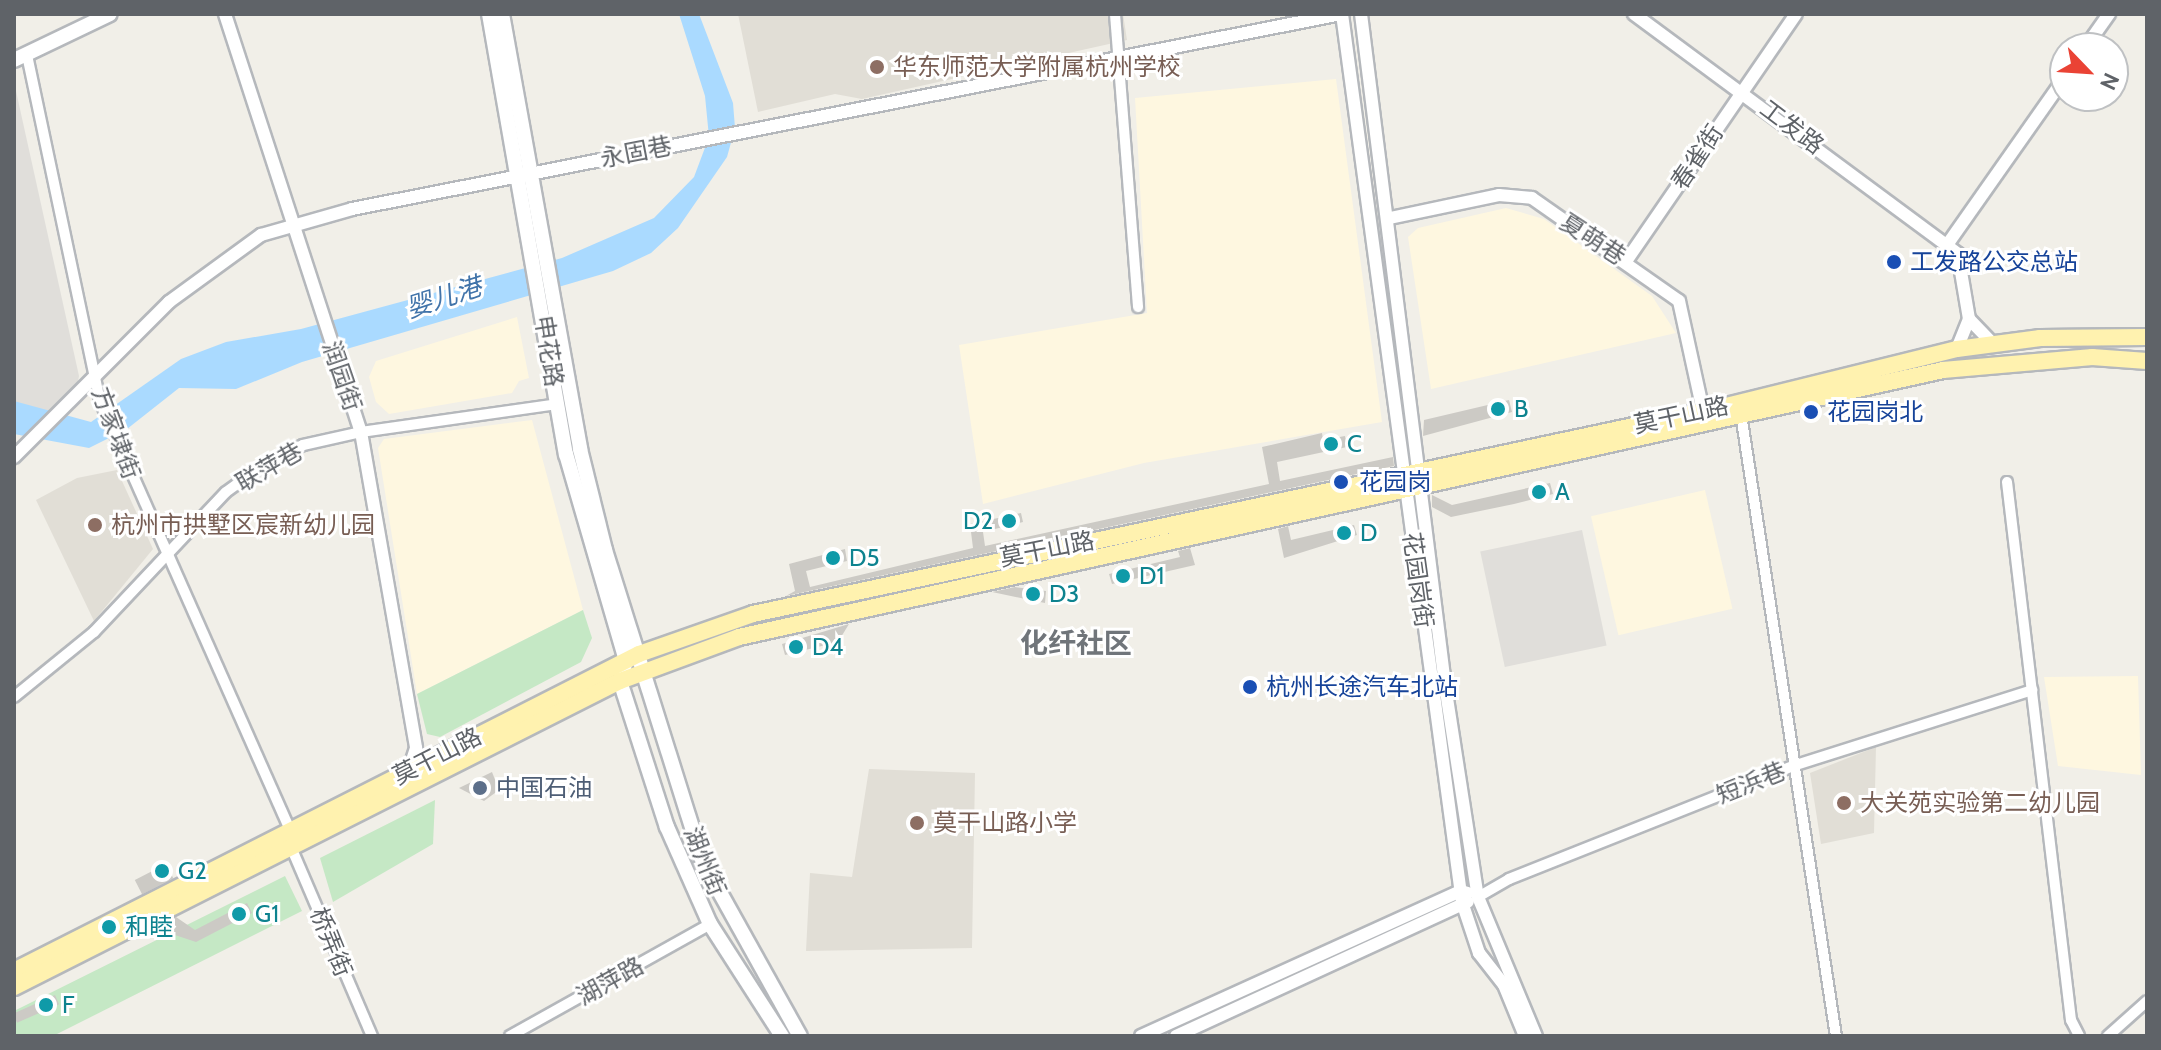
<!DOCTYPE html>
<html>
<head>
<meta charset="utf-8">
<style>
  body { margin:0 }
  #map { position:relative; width:2161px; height:1050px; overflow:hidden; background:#f1efe8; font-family:Cabin,"Noto Sans SC",sans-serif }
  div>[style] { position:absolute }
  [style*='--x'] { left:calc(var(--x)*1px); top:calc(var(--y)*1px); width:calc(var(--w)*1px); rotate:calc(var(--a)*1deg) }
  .commercial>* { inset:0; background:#fef7e0; transform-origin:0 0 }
  .industrial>* { inset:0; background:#e0deda; transform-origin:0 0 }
  .education>* { inset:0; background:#e1ded6 }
  .green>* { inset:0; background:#c5e8c5 }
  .water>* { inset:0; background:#aadaff }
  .building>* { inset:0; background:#cccac5; transform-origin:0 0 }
  .roads { filter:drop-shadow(2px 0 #b5b8bc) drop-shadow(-2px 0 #b5b8bc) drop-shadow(0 2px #b5b8bc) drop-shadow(0 -2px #b5b8bc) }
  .minor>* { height:10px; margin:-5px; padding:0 5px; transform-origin:5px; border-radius:5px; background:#fff }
  .tertiary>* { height:12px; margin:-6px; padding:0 6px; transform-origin:6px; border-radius:6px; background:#fff }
  .secondary>* { height:14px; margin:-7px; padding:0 7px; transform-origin:7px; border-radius:7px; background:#fff }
  .primary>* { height:16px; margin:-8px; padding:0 8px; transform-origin:8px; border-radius:8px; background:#fff2af }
  .dots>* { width:22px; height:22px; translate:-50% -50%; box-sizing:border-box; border:4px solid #fff; border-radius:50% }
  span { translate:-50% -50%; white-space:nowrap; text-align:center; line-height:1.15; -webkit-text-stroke:6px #fff; paint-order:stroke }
  .education-label { font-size:24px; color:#785e54 }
  .left { translate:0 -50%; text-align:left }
  .street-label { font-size:24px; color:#5f6368 }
  .transit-label { font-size:24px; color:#164399 }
  .culture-label { font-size:24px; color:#0d838f }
  .right { translate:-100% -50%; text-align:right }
  .service-label { font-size:24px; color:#4e5e75 }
  .water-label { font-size:26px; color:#4174aa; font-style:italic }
  .quarter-label { font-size:28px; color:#70757a; font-weight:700 }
  .frame { position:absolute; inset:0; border:16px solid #5f6368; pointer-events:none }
  .north { position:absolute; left:2049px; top:32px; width:80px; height:80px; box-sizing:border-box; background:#fff; border:2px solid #bfc1c3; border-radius:50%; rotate:115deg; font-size:22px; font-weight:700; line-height:32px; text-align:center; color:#5f6368 }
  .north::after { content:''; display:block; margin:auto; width:28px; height:36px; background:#ea4335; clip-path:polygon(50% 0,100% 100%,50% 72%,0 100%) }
</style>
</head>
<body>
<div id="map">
  <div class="commercial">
    <div style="clip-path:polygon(1336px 79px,1382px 422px,1144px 463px,983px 504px,959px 345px,1147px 313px,1135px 98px)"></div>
    <div style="clip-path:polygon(1506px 208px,1544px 219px,1652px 296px,1676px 333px,1431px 389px,1408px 237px,1418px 228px)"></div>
    <div style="clip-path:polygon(517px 317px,529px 378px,519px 381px,512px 393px,389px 414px,376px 402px,369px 377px,376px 361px)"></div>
    <div style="clip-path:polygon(532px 420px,583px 610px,417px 694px,378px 448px,384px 439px)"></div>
    <div style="left:1705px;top:490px;width:122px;height:117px;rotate:77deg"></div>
    <div style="clip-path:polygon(2138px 676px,2141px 775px,2058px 766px,2044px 677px)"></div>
  </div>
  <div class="industrial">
    <div style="clip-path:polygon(14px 82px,79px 376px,77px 386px,41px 419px,14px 414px)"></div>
    <div style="left:1582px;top:530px;width:118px;height:104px;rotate:78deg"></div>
  </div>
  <div class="education">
    <div style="clip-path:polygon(738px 14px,1123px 14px,1127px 40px,862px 99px,835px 94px,758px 112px)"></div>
    <div style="clip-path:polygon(117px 470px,153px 549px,94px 621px,36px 500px,77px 478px)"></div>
    <div style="clip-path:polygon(1876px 747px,1874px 833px,1821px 844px,1810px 773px)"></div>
    <div style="clip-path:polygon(869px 769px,975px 773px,972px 948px,806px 951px,810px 873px,852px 877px)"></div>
  </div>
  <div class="green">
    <div style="clip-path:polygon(583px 610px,592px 638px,581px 662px,440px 737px,427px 734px,417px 694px)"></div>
    <div style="clip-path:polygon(435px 800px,433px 844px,333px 902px,320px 858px)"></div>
    <div style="clip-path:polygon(285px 876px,302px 911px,53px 1036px,14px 1036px,14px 1011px)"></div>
  </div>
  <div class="water">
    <div style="clip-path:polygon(679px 14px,699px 14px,733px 103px,735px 128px,727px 157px,678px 228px,651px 253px,613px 271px,302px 362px,236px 389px,179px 388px,127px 429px,89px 448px,14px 434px,14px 401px,91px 422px,181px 359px,226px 342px,301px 329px,562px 258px,654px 218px,694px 177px,709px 137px,705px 96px)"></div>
  </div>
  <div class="building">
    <div style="clip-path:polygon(1509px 400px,1512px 412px,1423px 436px,1424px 420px)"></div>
    <div style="clip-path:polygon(1322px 433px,1323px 440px,1345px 436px,1347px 447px,1277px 462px,1280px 481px,1393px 457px,1394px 466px,786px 596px,795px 591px,789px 564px,845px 549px,847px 561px,806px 571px,810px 587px,973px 548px,970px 524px,1021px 513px,1023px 522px,983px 532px,985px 546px,1269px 484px,1262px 447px)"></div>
    <div style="clip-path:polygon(1550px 483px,1553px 494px,1514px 504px,1451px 517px,1432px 507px,1432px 495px,1452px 505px)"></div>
    <div style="clip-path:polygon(1354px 525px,1357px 535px,1284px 558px,1278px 529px,1288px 526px,1291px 540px)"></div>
    <div style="clip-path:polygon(1190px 548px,1195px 565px,1112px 584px,1109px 574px,1180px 557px,1178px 551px)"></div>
    <div style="clip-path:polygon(1015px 587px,1046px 591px,1045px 603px,992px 592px)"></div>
    <div style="clip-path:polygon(849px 624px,838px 642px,785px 655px,782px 644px)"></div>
    <div style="clip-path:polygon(492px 772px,499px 790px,484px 801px,459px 788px)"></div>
    <div style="left:166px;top:864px;width:16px;height:35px;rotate:63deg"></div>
    <div style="clip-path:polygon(247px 903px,252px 913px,196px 942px,172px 934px,166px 922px,176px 917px,195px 930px)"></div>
    <div style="left:55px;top:995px;width:10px;height:46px;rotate:66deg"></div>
  </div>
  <div class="roads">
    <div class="minor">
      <div style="--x:1115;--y:14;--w:294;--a:85.5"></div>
      <div style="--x:27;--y:55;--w:354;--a:78.1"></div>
      <div style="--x:100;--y:401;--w:471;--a:66.1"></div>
      <div style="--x:1741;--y:414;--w:629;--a:81.32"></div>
      <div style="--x:2007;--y:482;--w:542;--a:83.22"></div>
      <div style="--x:2071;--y:1020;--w:18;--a:63"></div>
      <div style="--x:14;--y:697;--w:103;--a:-39.1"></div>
      <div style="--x:94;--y:632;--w:192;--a:-46.7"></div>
      <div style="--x:226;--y:492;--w:44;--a:-35.8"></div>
      <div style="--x:262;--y:466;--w:46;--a:-27.1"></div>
      <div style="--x:303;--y:445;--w:59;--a:-12.6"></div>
      <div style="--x:361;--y:432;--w:198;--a:-8.1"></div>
      <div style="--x:291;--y:847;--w:206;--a:66.8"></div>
      <div style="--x:1478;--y:897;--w:36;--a:-30"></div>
      <div style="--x:1509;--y:879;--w:309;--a:-21.7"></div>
      <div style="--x:1796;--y:765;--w:248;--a:-17.6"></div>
      <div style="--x:510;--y:1036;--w:229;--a:-29.2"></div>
      <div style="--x:2108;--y:1036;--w:52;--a:-41.9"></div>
    </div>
    <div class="tertiary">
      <div style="--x:225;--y:14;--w:440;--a:72"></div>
      <div style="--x:361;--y:432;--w:321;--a:80.1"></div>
      <div style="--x:416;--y:748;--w:23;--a:108"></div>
      <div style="--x:1342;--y:14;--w:896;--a:82.3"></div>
      <div style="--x:1462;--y:902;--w:54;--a:71.6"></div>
      <div style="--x:1479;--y:953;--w:41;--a:52"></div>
      <div style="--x:1504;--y:985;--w:55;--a:67.6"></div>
      <div style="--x:1361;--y:14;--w:676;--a:82.86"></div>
      <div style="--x:1445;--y:685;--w:215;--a:81.2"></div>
      <div style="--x:1478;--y:897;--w:151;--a:67.4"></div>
      <div style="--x:1634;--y:14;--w:403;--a:36.5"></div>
      <div style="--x:1958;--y:254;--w:66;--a:80.4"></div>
      <div style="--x:1969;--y:319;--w:32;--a:112"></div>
      <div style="--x:2085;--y:48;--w:42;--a:-54.8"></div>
      <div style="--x:1390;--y:218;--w:111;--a:-11.9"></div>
      <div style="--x:1499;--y:195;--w:33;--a:5"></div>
      <div style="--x:1532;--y:198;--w:179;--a:35"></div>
      <div style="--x:1679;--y:301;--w:113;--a:77.7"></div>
      <div style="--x:1947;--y:245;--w:205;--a:-54.9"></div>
      <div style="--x:1627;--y:260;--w:298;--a:-55.5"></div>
      <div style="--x:1969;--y:319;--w:35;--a:46"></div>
      <div style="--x:14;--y:457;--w:219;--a:-45"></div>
      <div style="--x:169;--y:302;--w:114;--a:-36.1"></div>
      <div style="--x:261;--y:235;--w:95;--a:-15.9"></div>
      <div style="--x:352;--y:209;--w:1008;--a:-11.15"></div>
      <div style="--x:1141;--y:1036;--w:351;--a:-24.4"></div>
      <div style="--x:1461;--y:891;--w:7;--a:16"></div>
      <div style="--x:1176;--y:1036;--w:321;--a:-24.7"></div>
    </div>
    <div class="secondary">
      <div style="--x:489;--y:14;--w:447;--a:80.1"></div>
      <div style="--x:566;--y:454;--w:216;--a:73.8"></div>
      <div style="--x:626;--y:661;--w:21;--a:107"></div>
      <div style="--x:620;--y:681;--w:153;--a:72.2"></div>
      <div style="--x:667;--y:827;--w:106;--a:66.1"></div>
      <div style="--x:710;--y:924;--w:133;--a:57.3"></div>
      <div style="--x:502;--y:14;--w:442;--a:79.8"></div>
      <div style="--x:580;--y:449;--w:104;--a:76.1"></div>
      <div style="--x:605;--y:550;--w:327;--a:72.6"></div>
      <div style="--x:703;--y:862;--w:199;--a:60.9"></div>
      <div style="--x:14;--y:60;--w:106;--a:-25.6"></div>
    </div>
    <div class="primary">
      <div style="--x:14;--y:971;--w:701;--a:-26.89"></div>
      <div style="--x:639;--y:654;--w:121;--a:-19.3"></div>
      <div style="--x:753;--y:614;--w:987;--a:-12.05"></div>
      <div style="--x:1718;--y:408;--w:246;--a:-13.9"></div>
      <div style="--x:1957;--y:349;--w:84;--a:-7.5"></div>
      <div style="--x:2040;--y:338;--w:107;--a:-0.5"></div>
      <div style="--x:14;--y:987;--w:679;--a:-26.79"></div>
      <div style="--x:620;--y:681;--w:127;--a:-20.3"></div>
      <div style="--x:739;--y:637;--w:1233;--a:-12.5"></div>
      <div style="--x:1943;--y:370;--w:150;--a:-5"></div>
      <div style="--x:2092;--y:357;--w:55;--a:4.2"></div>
    </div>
  </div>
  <div class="dots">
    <div style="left:877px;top:67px;background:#8d6e63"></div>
    <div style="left:1894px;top:262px;background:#1a4fb4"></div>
    <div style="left:1498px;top:409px;background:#0f9aa8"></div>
    <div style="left:1811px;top:412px;background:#1a4fb4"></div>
    <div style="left:1331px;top:444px;background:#0f9aa8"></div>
    <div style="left:1341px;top:482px;background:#1a4fb4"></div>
    <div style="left:1539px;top:492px;background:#0f9aa8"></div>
    <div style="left:1009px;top:521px;background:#0f9aa8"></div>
    <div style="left:95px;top:525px;background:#8d6e63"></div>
    <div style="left:1344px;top:533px;background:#0f9aa8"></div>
    <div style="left:833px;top:558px;background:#0f9aa8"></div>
    <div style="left:1123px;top:576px;background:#0f9aa8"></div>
    <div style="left:1033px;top:594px;background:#0f9aa8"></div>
    <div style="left:796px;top:647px;background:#0f9aa8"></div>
    <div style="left:1250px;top:687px;background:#1a4fb4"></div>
    <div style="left:480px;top:788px;background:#5c6f8a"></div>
    <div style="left:1844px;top:803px;background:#8d6e63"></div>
    <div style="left:917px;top:823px;background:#8d6e63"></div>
    <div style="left:162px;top:871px;background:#0f9aa8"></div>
    <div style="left:239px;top:914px;background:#0f9aa8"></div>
    <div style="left:109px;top:927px;background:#0f9aa8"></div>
    <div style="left:46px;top:1005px;background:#0f9aa8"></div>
  </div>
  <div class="education-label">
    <span class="left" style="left:893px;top:67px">华东师范大学附属杭州学校</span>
    <span class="left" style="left:111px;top:525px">杭州市拱墅区宸新幼儿园</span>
    <span class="left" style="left:1860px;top:803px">大关苑实验第二幼儿园</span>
    <span class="left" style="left:933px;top:823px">莫干山路小学</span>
  </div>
  <div class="street-label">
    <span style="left:1792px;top:127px;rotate:37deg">工发路</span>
    <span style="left:636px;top:152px;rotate:-11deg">永固巷</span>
    <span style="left:1697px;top:157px;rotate:-56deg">春雀街</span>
    <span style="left:1593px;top:239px;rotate:33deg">夏萌巷</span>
    <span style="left:549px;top:351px;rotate:81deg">申花路</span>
    <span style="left:342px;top:376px;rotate:71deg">润园街</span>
    <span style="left:1681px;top:415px;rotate:-12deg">莫干山路</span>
    <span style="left:116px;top:433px;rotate:70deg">方家埭街</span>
    <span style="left:269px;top:467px;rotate:-30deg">联萍巷</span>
    <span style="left:1047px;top:549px;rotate:-11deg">莫干山路</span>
    <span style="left:1418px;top:580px;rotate:82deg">花园岗街</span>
    <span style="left:437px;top:756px;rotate:-27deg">莫干山路</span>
    <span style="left:1751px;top:783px;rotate:-22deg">短浜巷</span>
    <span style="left:705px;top:861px;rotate:68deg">湖州街</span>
    <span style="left:331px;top:942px;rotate:68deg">桥弄街</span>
    <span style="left:610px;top:981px;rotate:-29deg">湖萍路</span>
  </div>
  <div class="transit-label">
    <span class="left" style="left:1910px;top:262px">工发路公交总站</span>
    <span class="left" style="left:1827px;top:412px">花园岗北</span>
    <span class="left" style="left:1359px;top:482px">花园岗</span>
    <span class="left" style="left:1266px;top:687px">杭州长途汽车北站</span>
  </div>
  <div class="culture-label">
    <span class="left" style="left:1514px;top:409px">B</span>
    <span class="left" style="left:1347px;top:444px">C</span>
    <span class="left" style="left:1555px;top:492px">A</span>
    <span class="right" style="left:993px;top:521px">D2</span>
    <span class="left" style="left:1360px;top:533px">D</span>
    <span class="left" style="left:849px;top:558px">D5</span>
    <span class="left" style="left:1139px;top:576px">D1</span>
    <span class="left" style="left:1049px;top:594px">D3</span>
    <span class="left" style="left:812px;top:647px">D4</span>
    <span class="left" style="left:178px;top:871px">G2</span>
    <span class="left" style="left:255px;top:914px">G1</span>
    <span class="left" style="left:125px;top:927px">和睦</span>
    <span class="left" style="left:62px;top:1005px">F</span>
  </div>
  <div class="service-label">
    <span class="left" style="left:496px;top:788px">中国石油</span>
  </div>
  <div class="water-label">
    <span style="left:444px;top:298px;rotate:-18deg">婴儿港</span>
  </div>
  <div class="quarter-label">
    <span style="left:1076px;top:643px">化纤社区</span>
  </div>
  <div class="frame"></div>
  <div class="north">N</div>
</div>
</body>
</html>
